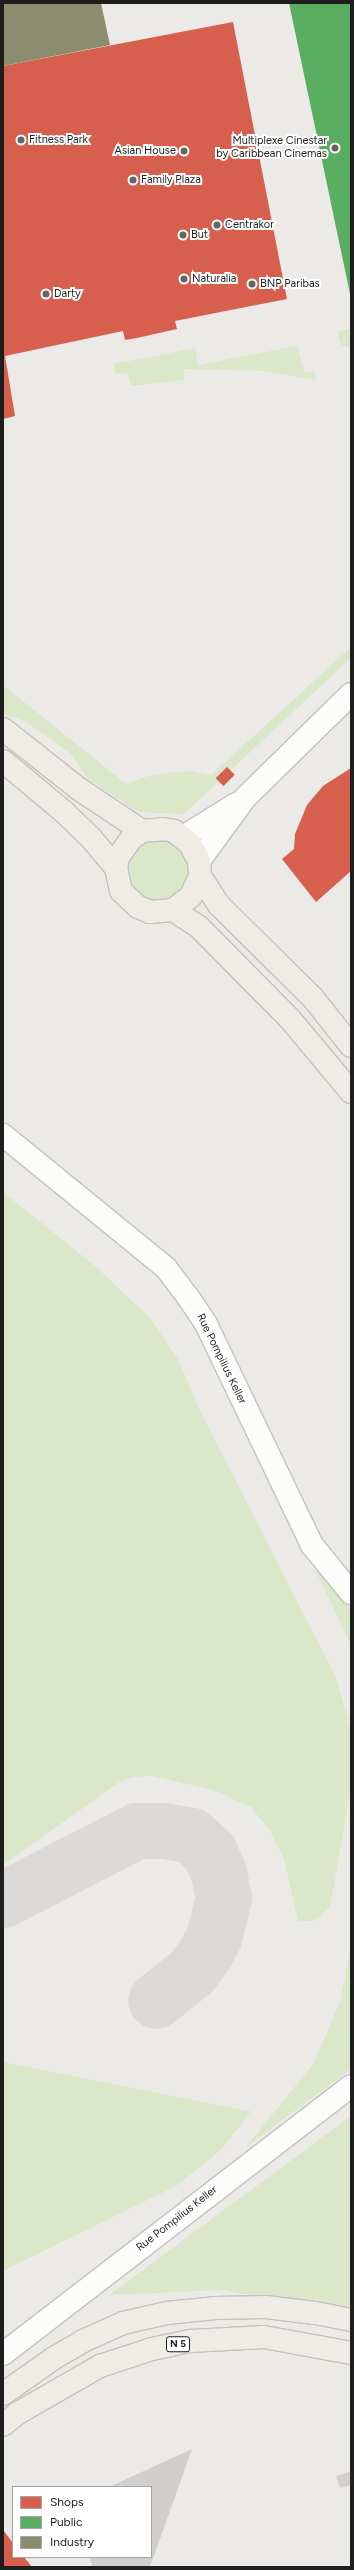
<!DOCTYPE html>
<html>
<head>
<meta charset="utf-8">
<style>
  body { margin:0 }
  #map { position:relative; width:354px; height:2570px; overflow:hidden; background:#eceae7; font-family:Figtree,sans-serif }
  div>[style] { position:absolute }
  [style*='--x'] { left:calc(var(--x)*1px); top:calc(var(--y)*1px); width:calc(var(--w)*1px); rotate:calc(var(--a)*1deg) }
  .grass>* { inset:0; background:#dae7c8 }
  .shops>* { inset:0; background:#d6604d; transform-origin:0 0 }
  .public>* { inset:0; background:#5aae61 }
  .industry>* { inset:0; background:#8c8c6e }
  .taxiway>* { height:56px; margin:-28px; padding:0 28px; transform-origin:28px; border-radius:28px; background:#dbdad8 }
  .building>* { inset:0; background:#d1cecc }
  .roads { filter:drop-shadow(1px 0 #c3c2c1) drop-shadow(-1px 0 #c3c2c1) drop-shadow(0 1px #c3c2c1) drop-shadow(0 -1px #c3c2c1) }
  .minor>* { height:22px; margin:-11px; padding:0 11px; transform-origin:11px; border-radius:11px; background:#fcfcfb }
  .major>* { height:22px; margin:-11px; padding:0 11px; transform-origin:11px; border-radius:11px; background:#efebe5 }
  .dots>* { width:11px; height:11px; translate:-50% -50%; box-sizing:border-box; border:2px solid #fff; border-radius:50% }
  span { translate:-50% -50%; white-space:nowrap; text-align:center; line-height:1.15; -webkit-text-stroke:4px #fff; paint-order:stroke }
  .shield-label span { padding:1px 3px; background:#fff; border:1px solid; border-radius:3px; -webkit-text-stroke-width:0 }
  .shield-label { font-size:10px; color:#1e1e1e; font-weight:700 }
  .poi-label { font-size:11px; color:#1e1e1e }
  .left { translate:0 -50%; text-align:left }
  .right { translate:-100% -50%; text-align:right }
  .street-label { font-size:11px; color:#1e1e1e }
  .frame { position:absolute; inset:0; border:4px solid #1e1e1e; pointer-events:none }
  .legend { position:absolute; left:12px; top:2486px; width:140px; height:72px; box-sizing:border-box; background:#fff; border:1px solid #a5a5a5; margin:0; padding:5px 7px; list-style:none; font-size:12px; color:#1e1e1e }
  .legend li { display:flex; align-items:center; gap:8px; height:20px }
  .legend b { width:20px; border:1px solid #a5a5a5 }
</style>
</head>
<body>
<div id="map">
  <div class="grass">
    <div style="clip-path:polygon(351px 329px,351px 348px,341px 345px,337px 331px)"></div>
    <div style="clip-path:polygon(297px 346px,304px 372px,314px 371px,316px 380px,262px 371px,184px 369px,184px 380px,131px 386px,127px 372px,116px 374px,114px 364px,195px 348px,198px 365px)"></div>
    <div style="clip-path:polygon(351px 647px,351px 658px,184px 814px,138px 812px,87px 778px,71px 754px,25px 721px,3px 714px,3px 685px,126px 784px,145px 777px,172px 772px,193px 771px,211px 775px)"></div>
    <div style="clip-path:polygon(150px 838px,172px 840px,188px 856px,191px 879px,178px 897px,157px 905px,129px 889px,126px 858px,132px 849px)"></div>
    <div style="clip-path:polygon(3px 1192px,95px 1266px,150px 1318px,179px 1361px,200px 1411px,336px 1677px,351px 1731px,351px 1787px,330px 1907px,314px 1921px,298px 1921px,284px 1859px,270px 1831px,251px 1807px,213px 1790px,152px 1776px,132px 1777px,118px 1783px,3px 1865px)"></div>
    <div style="clip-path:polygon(315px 1569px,351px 1609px,351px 1645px)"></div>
    <div style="clip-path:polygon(351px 1948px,351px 2069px,245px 2148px,314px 2063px,340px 2002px)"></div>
    <div style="clip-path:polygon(3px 2062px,243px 2110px,251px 2111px,222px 2149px,176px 2186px,3px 2271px)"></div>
    <div style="clip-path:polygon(351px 2116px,351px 2311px,222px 2290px,109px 2295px)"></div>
  </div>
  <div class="shops">
    <div style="clip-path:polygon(233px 22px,287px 299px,175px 321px,177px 329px,137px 338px,125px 340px,123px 331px,5px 356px,15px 416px,3px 419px,3px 66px)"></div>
    <div style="left:227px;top:767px;width:11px;height:16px;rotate:45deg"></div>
    <div style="clip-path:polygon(351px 768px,351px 871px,316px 902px,282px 859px,294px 849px,295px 834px,307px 805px,323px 786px)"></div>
    <div style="clip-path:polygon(3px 2530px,13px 2543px,13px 2557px,24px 2557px,32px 2567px,3px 2567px)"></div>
  </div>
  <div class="public">
    <div style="clip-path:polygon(289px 3px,351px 3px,351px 294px,350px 294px)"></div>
  </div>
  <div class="industry">
    <div style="clip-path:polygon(3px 3px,101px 3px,110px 45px,3px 66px)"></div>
  </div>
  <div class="taxiway">
    <div style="--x:3;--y:1900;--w:151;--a:-27.2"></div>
    <div style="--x:137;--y:1831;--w:27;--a:0"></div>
    <div style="--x:164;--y:1831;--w:28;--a:10"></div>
    <div style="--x:192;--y:1836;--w:25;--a:43"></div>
    <div style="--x:210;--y:1853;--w:22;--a:66"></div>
    <div style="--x:219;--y:1873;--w:25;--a:79"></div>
    <div style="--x:224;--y:1898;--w:41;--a:104"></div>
    <div style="--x:214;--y:1938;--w:17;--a:118"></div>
    <div style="--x:206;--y:1953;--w:24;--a:126"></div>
    <div style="--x:192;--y:1972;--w:46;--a:141.1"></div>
  </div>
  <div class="building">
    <div style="clip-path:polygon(192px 2449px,150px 2567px,93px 2567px,89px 2557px,151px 2557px,151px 2487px,109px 2487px)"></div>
    <div style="clip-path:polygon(351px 2471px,351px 2485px,340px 2488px,336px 2476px)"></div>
  </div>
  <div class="roads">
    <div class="minor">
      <div style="--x:183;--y:837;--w:62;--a:-31.9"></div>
      <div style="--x:199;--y:861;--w:78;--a:-53.9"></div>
      <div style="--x:245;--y:798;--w:148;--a:-44.5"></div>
      <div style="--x:3;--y:1135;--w:210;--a:39.2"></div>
      <div style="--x:166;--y:1268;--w:36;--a:53"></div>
      <div style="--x:188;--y:1297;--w:32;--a:56"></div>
      <div style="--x:206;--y:1324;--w:245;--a:64.4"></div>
      <div style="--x:312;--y:1545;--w:62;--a:50.9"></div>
      <div style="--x:3;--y:2354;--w:439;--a:-37.6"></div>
    </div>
    <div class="major">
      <div style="--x:3;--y:729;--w:97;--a:38.3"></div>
      <div style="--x:79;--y:789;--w:76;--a:33.7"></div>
      <div style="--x:142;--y:831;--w:21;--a:-5"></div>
      <div style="--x:163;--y:829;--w:11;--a:10"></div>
      <div style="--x:174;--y:831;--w:21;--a:39"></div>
      <div style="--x:190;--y:844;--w:19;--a:62"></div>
      <div style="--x:199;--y:861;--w:15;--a:86"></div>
      <div style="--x:200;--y:876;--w:22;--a:114"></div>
      <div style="--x:191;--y:896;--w:23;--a:142"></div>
      <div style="--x:173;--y:910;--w:23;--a:175"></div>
      <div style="--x:150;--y:912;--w:13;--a:-157"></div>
      <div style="--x:138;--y:907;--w:23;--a:-137"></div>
      <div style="--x:121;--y:891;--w:24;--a:-102"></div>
      <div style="--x:116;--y:868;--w:11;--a:-80"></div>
      <div style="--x:118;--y:857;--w:24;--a:-54"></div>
      <div style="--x:132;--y:838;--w:12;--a:-35"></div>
      <div style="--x:3;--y:761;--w:78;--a:39.8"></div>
      <div style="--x:63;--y:811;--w:39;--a:44"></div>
      <div style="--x:91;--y:838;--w:39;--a:50"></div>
      <div style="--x:200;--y:876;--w:35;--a:57"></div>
      <div style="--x:219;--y:905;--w:132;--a:44.7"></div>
      <div style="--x:313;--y:998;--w:61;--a:51.6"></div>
      <div style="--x:173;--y:910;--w:31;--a:33"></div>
      <div style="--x:199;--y:927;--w:129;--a:45.3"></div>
      <div style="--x:290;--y:1019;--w:95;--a:50.1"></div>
      <div style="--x:3;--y:2394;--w:62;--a:-35.2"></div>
      <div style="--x:54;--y:2358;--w:34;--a:-30"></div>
      <div style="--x:83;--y:2341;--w:44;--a:-24.2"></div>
      <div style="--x:123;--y:2323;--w:45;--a:-12.8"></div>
      <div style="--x:167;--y:2313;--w:49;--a:-5.8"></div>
      <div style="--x:216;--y:2308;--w:50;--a:-1.1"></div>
      <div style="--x:266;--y:2307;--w:49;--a:7"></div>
      <div style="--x:315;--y:2313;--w:37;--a:11"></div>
      <div style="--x:3;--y:2425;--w:19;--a:-39"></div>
      <div style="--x:18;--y:2413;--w:95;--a:-29.8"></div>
      <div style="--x:100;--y:2366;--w:55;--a:-18.1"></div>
      <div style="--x:152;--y:2349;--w:40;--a:-12"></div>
      <div style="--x:191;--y:2341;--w:73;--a:-3.1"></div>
      <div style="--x:264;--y:2337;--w:88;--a:10.4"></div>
    </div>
  </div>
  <div class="dots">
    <div style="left:21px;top:140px;background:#666564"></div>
    <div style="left:335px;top:148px;background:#666564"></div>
    <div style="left:184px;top:151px;background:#666564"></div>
    <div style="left:133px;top:180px;background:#666564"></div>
    <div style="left:217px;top:225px;background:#666564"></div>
    <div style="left:183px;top:235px;background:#666564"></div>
    <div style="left:184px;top:279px;background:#666564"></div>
    <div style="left:252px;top:284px;background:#666564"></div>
    <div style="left:46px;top:294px;background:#666564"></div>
  </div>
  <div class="shield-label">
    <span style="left:178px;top:2344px">N 5</span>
  </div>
  <div class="poi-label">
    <span class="left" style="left:29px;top:140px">Fitness Park</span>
    <span class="right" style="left:327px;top:148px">Multiplexe Cinestar<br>by Caribbean Cinemas</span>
    <span class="right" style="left:176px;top:151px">Asian House</span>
    <span class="left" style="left:141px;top:180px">Family Plaza</span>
    <span class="left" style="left:225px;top:225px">Centrakor</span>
    <span class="left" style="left:191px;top:235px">But</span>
    <span class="left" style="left:192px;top:279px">Naturalia</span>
    <span class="left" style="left:260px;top:284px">BNP Paribas</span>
    <span class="left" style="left:54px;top:294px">Darty</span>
  </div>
  <div class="street-label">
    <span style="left:221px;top:1359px;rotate:64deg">Rue Pompilius Keller</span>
    <span style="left:177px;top:2219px;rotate:-38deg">Rue Pompilius Keller</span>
  </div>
  <div class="frame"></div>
  <ul class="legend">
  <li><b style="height:11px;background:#d6604d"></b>Shops</li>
  <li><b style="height:11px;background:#5aae61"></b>Public</li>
  <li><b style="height:11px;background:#8c8c6e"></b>Industry</li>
  </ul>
</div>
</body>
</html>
